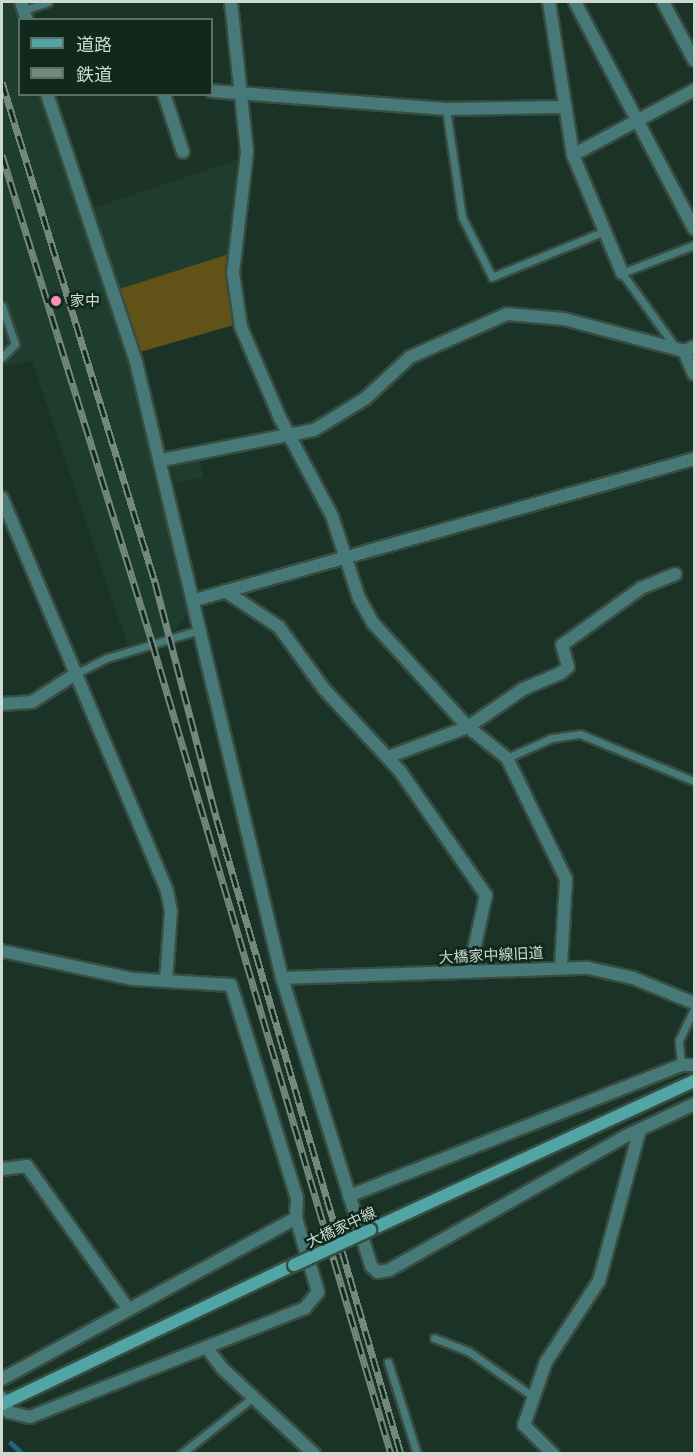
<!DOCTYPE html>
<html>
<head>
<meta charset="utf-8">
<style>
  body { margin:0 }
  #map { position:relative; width:696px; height:1455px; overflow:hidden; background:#1b3226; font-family:Commissioner,"Noto Sans JP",sans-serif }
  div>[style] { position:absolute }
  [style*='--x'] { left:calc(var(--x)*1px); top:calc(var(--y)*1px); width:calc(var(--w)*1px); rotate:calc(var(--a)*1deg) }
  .built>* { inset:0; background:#1e3d2e; transform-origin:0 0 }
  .green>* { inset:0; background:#615318 }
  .stream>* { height:4.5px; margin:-2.25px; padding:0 2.25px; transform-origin:2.25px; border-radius:2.25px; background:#28627a }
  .roads { filter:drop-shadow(2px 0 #374d42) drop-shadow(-2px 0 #374d42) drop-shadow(0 2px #374d42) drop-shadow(0 -2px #374d42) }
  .lane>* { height:7px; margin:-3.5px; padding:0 3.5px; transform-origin:3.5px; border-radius:3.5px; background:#487979 }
  .street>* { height:12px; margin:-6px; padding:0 6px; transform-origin:6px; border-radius:6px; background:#487979 }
  .secondary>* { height:12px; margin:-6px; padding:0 6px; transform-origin:6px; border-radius:6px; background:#52a5a5 }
  .rail>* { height:7px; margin-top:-3.5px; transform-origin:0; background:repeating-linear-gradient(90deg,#11281d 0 14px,#75887e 0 28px); box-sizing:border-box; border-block:2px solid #75887e }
  .bridges { filter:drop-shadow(2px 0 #374d42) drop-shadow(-2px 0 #374d42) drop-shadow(0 2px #374d42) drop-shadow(0 -2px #374d42) }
  .secondary-bridge>* { height:12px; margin:-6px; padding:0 6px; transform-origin:6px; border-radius:6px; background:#52a5a5 }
  .dots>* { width:16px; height:16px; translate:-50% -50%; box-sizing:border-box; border:3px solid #11281d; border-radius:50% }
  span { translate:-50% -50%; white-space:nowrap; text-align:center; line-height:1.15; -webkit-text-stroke:5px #11281d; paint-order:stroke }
  .poi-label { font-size:15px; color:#ccdad2 }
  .left { translate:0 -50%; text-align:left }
  .street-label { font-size:15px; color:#ccdad2 }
  .frame { position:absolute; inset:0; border:3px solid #ccdad2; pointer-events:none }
  .legend { position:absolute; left:18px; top:18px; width:195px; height:78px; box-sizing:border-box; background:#11281d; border:2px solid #5c6f65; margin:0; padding:8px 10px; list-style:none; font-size:18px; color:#ccdad2 }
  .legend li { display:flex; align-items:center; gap:12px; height:30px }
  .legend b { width:30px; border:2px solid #5c6f65 }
</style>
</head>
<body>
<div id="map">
  <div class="built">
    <div style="clip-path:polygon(2px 2px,13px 2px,19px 23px,20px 94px,42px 95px,124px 347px,189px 612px,175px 631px,128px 646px,32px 361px,2px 367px)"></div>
    <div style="clip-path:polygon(237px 160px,229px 254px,119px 289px,90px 209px)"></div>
    <div style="left:200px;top:458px;width:20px;height:30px;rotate:79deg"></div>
  </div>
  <div class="green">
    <div style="clip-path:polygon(229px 254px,226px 278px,234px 325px,140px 352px,119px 289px)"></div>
  </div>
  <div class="stream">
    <div style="--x:11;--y:1443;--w:16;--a:43"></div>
  </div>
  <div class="roads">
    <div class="lane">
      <div style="--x:24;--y:10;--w:25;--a:-18"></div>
      <div style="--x:446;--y:109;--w:109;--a:81.6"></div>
      <div style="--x:462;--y:217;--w:67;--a:63.4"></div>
      <div style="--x:492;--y:277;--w:119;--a:-22.2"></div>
      <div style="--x:2;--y:306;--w:40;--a:71.1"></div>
      <div style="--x:15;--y:344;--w:18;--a:135"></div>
      <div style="--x:676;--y:348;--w:92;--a:-125.8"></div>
      <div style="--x:622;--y:273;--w:77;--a:-21.3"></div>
      <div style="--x:77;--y:673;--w:34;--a:-27"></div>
      <div style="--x:107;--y:658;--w:99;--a:-17"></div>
      <div style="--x:507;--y:758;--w:49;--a:-24"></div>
      <div style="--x:552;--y:738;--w:28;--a:-8"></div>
      <div style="--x:580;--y:734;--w:123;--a:22.4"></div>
      <div style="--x:681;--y:1065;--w:25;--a:-95"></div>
      <div style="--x:679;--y:1040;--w:34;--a:-64"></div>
      <div style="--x:434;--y:1338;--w:36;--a:21"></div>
      <div style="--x:468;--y:1351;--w:80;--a:34.9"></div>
      <div style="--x:388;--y:1362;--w:96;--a:72.5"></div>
      <div style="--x:181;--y:1454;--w:90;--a:-38.3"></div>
    </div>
    <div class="street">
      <div style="--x:21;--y:2;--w:19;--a:72"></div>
      <div style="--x:231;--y:2;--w:151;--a:83.9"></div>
      <div style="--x:247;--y:152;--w:122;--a:96.6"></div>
      <div style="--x:233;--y:273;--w:55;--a:81.6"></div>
      <div style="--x:241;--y:327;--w:99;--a:66.8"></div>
      <div style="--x:280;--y:418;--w:111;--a:62"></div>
      <div style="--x:332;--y:516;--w:86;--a:71.8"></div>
      <div style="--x:359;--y:598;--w:29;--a:61"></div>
      <div style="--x:373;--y:623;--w:141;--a:47.6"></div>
      <div style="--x:468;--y:727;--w:50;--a:38.5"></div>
      <div style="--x:507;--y:758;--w:135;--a:64"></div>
      <div style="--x:566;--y:879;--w:88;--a:93.3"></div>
      <div style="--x:549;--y:2;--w:155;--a:81.1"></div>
      <div style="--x:573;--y:155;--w:128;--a:67.4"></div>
      <div style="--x:575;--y:2;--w:256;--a:62.3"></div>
      <div style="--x:663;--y:2;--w:66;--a:61.9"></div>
      <div style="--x:212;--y:91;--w:235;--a:4.4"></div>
      <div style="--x:446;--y:109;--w:117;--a:-1"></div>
      <div style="--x:47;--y:94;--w:282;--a:71.6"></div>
      <div style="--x:136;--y:362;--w:633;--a:76.67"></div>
      <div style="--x:282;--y:978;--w:301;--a:72.8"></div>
      <div style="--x:371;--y:1266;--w:9;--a:41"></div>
      <div style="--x:378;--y:1272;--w:11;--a:-10"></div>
      <div style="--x:389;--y:1270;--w:272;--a:-29.5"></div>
      <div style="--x:626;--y:1136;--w:75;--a:-25.2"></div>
      <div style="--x:164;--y:94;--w:61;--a:71.9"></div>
      <div style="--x:573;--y:155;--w:137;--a:-28.2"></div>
      <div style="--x:684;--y:351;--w:25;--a:67"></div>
      <div style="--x:162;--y:460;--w:155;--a:-11.2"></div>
      <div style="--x:314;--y:430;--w:61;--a:-31.6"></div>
      <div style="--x:366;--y:398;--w:60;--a:-43"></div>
      <div style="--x:410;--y:357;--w:106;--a:-23.9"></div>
      <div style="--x:507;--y:314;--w:57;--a:5"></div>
      <div style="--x:564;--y:319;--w:124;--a:14.9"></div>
      <div style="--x:684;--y:351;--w:11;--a:-22"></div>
      <div style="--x:2;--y:498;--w:426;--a:67.2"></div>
      <div style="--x:167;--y:891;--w:20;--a:79"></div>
      <div style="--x:171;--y:911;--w:70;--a:94.1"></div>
      <div style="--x:225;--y:591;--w:65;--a:33.7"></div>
      <div style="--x:279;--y:627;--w:77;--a:54"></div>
      <div style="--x:324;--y:689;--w:112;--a:47.2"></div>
      <div style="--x:400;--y:771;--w:151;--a:55.3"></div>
      <div style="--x:486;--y:895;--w:79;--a:102.4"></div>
      <div style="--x:195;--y:600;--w:519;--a:-15.78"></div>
      <div style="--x:2;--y:704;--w:30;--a:-4"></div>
      <div style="--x:32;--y:702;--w:54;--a:-32.8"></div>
      <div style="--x:388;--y:757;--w:85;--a:-20.6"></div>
      <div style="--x:468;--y:727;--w:67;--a:-34.6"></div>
      <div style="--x:523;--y:689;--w:41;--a:-22.8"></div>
      <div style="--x:561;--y:673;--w:9;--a:-41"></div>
      <div style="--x:568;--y:667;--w:23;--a:-105"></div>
      <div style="--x:562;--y:645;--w:97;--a:-35.8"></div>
      <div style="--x:641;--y:588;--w:37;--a:-22"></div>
      <div style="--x:2;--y:951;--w:134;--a:12.1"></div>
      <div style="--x:133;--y:979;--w:98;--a:3.5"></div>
      <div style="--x:231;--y:985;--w:223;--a:72.8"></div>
      <div style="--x:297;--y:1198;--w:20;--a:93"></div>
      <div style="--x:282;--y:978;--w:306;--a:-1.9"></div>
      <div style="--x:588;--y:968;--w:46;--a:12.5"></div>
      <div style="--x:633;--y:978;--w:66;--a:22.3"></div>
      <div style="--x:2;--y:1169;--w:25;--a:-7"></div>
      <div style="--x:27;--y:1166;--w:176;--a:54.7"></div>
      <div style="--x:349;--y:1196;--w:357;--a:-21.5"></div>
      <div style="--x:681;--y:1065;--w:13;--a:0"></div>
      <div style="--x:207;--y:1348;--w:26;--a:53"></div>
      <div style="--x:223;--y:1369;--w:125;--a:43"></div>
      <div style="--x:2;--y:1379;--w:335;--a:-28.7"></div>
      <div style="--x:296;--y:1218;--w:77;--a:73.4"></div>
      <div style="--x:318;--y:1292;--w:21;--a:129"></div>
      <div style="--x:305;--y:1308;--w:296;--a:158.4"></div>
      <div style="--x:30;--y:1417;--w:22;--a:-167"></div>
      <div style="--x:9;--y:1412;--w:16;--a:-117"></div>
      <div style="--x:553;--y:1454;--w:41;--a:-135"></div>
      <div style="--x:524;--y:1425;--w:67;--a:-70.8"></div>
      <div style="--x:546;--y:1362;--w:97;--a:-56.8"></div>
      <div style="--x:599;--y:1281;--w:157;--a:-74.9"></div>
    </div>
    <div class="secondary">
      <div style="--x:370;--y:1230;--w:357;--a:-24.7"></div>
      <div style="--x:2;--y:1404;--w:323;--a:-25.5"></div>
    </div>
  </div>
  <div class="rail">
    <div style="--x:2;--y:82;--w:523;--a:72.99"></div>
    <div style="--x:155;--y:582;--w:246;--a:75.4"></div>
    <div style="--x:217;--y:820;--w:660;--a:73.82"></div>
    <div style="--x:2;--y:155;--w:510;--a:72.88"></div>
    <div style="--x:152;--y:642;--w:846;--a:73.6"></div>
  </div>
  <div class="bridges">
    <div class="secondary-bridge">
      <div style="--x:294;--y:1265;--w:84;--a:-24.7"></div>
    </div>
  </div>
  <div class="dots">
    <div style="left:56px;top:301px;background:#ff8ebb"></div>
  </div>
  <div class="poi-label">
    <span class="left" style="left:70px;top:301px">家中</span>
  </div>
  <div class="street-label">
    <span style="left:491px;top:955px;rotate:-3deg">大橋家中線旧道</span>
    <span style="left:341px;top:1227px;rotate:-25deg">大橋家中線</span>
  </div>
  <div class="frame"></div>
  <ul class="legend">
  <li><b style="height:8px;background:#52a5a5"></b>道路</li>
  <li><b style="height:8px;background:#75887e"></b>鉄道</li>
  </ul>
</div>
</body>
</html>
